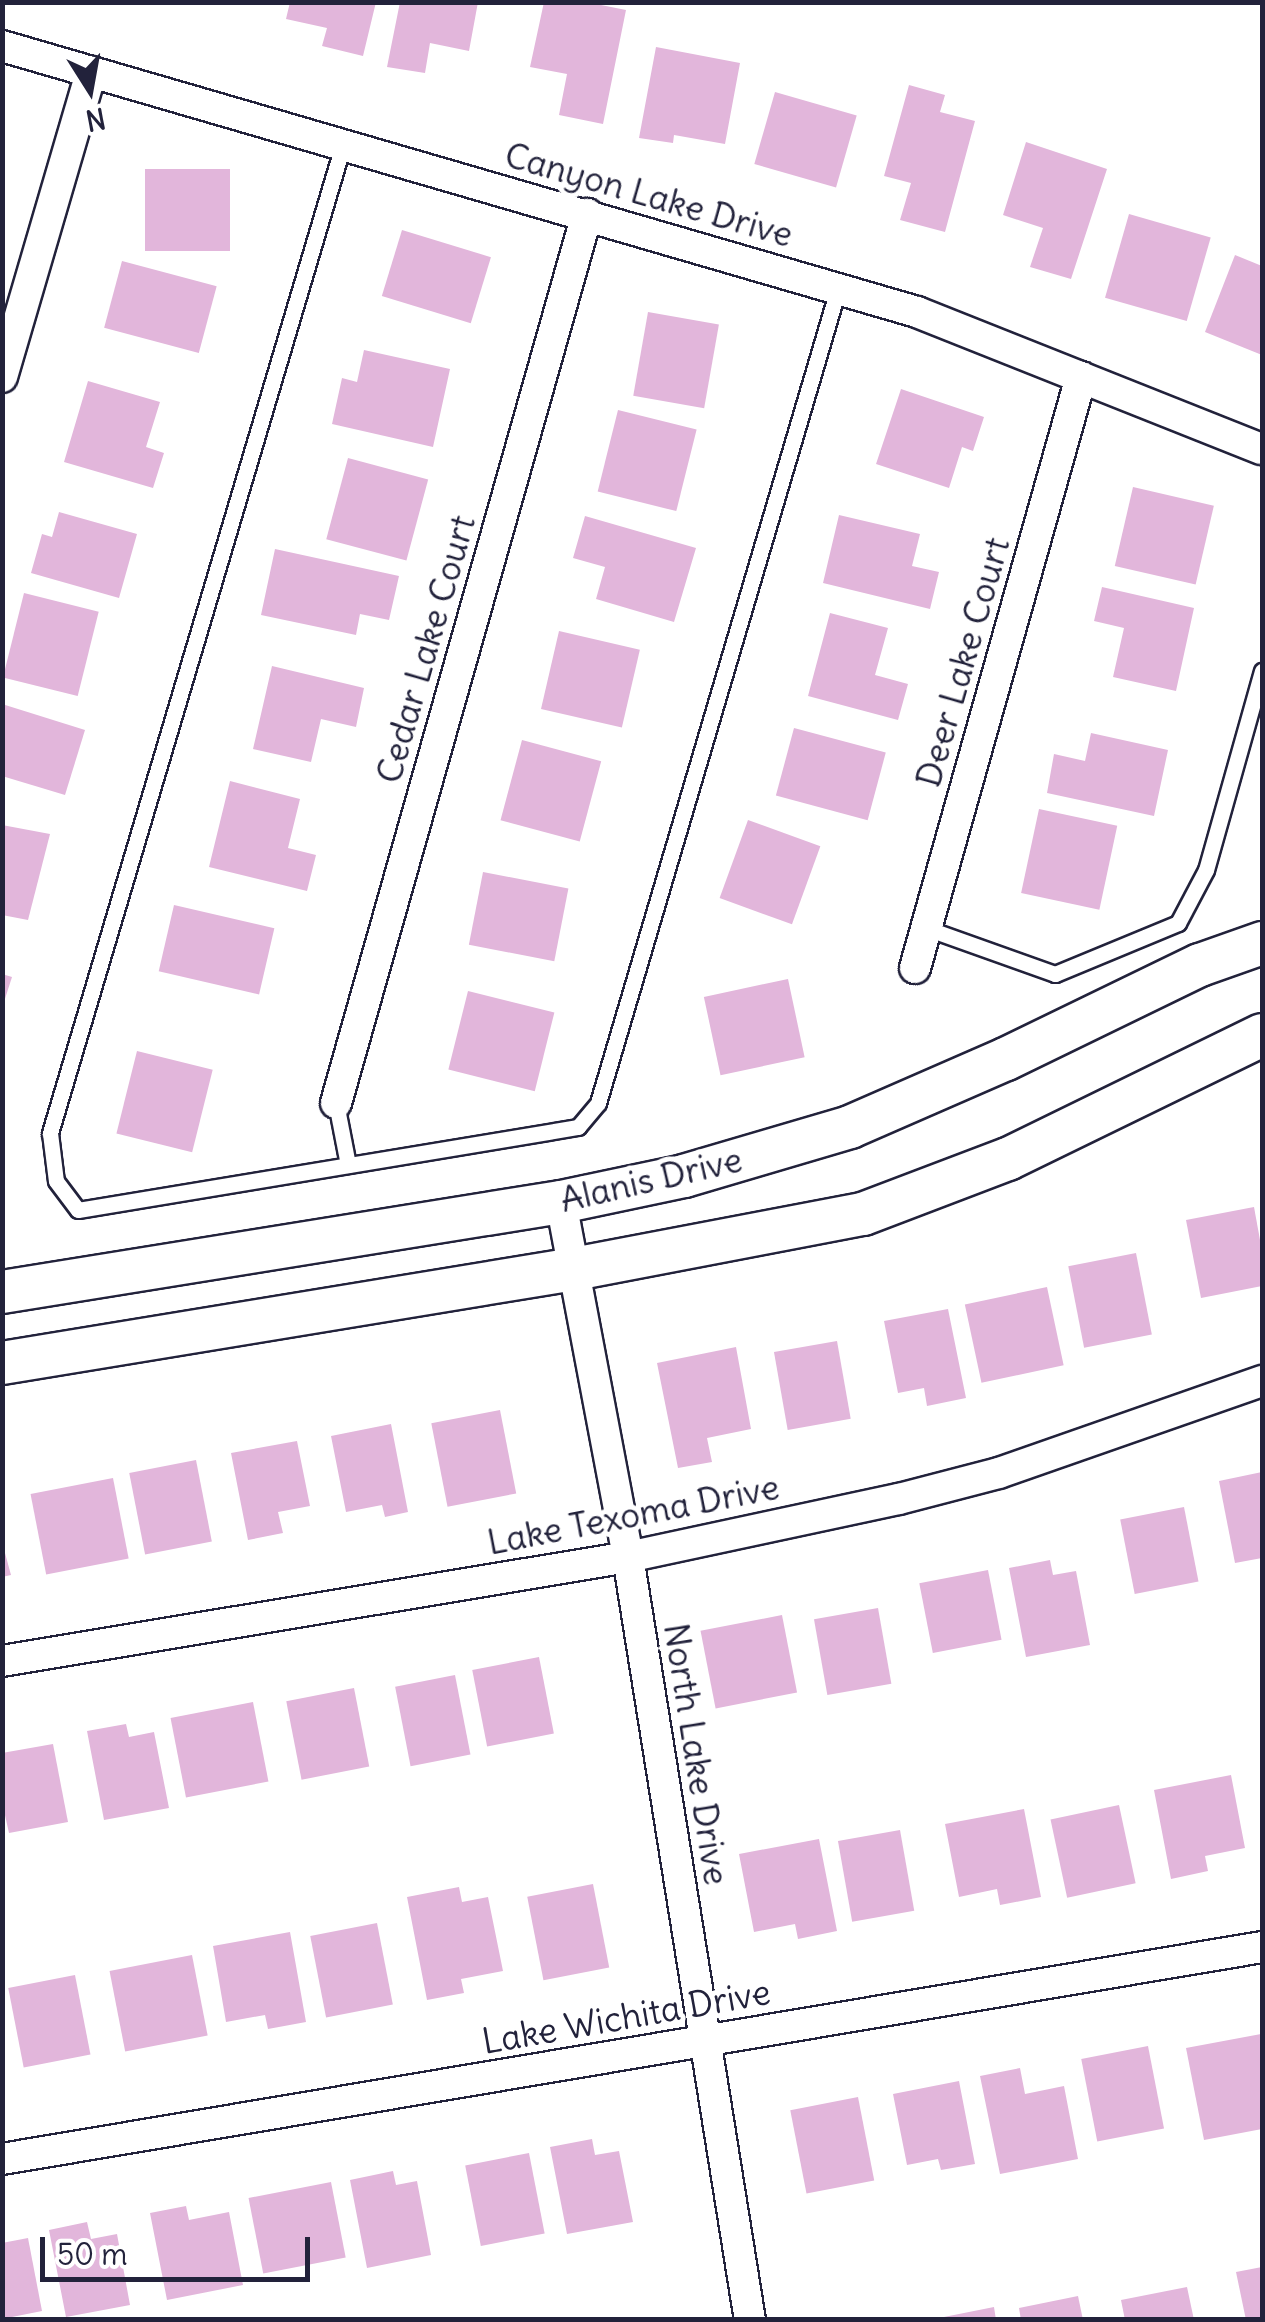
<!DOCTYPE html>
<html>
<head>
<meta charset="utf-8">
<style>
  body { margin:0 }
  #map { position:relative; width:1265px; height:2322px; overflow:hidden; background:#fff; font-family:Delius,sans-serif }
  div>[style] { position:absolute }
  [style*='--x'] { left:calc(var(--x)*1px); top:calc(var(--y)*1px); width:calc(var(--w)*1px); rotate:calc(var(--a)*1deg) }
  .building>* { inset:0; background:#e2b6db; transform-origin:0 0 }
  .roads { filter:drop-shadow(2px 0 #22223b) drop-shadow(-2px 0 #22223b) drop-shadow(0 2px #22223b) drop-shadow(0 -2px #22223b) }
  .service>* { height:15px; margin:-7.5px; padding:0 7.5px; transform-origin:7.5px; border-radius:7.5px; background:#fff }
  .minor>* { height:30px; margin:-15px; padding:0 15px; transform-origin:15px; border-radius:15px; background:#fff }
  .secondary>* { height:42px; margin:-21px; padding:0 21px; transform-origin:21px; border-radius:21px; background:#fff }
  span { translate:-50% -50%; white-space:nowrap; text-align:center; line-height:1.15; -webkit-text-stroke:10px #fff; paint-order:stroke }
  .street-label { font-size:35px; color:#22223b }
  .frame { position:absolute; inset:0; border:5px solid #22223b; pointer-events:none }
  .north { position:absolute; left:40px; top:40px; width:100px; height:100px; -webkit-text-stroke:8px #fff; paint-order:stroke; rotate:169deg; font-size:28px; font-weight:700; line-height:40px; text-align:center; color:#22223b }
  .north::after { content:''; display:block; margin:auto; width:35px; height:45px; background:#22223b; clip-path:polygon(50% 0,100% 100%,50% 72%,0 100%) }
  .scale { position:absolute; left:40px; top:2237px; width:270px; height:45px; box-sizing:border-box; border:5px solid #22223b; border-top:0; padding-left:12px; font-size:30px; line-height:35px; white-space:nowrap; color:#22223b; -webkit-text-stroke:8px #fff; paint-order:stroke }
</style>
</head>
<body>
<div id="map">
  <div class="building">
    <div style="clip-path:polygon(290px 2px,376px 2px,363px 56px,322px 46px,327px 28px,286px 19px)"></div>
    <div style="clip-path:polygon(400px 2px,478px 2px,469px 51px,430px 43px,425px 73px,387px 67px)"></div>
    <div style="clip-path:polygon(544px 2px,586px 2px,626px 10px,603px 124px,559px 115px,567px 74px,530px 67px)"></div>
    <div style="clip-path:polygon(656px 47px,740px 63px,725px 144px,674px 135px,673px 143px,639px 138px)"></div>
    <div style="clip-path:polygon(909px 85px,945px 95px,940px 112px,975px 121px,945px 232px,900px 220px,911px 183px,884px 176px)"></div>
    <div style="left:775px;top:92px;width:85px;height:75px;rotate:16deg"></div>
    <div style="clip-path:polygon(1026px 142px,1107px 169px,1071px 279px,1030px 267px,1043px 228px,1003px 215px)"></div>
    <div style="left:145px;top:169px;width:85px;height:82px"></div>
    <div style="left:1129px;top:214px;width:85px;height:87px;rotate:16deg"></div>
    <div style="left:402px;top:230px;width:93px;height:69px;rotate:17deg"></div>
    <div style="clip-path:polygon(1235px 255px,1262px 266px,1262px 355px,1205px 332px)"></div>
    <div style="left:122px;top:261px;width:98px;height:69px;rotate:15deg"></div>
    <div style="left:648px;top:312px;width:72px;height:85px;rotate:10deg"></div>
    <div style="clip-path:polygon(364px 350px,450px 369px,433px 447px,332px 424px,342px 378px,357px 382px)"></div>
    <div style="clip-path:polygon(88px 381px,160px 402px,146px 447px,164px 453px,153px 488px,64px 462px)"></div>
    <div style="clip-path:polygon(901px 389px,984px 417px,973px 451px,962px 447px,949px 488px,876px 464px)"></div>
    <div style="left:618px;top:410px;width:81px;height:84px;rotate:14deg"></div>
    <div style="left:348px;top:458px;width:83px;height:84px;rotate:15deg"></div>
    <div style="left:1133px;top:487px;width:83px;height:81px;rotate:13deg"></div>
    <div style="clip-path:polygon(59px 512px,137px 534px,119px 598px,31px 573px,42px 534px,52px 537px)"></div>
    <div style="clip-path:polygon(839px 515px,920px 534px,912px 566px,939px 572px,930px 609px,823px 583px)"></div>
    <div style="clip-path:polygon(585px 516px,696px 548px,674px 622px,596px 599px,605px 567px,573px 558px)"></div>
    <div style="clip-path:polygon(275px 549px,399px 576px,389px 620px,360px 614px,356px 635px,261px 615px)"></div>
    <div style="clip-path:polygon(1102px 587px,1194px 608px,1176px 691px,1113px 677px,1124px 628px,1094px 621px)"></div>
    <div style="left:24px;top:593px;width:77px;height:87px;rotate:14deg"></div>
    <div style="clip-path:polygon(830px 613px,888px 628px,875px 675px,908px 684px,898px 720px,808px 696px)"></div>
    <div style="left:559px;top:631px;width:83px;height:80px;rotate:13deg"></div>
    <div style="clip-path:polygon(272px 666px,364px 688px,356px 727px,321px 719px,311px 762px,253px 749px)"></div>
    <div style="clip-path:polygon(2px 704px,85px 730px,65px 795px,2px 776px)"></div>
    <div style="left:794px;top:728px;width:95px;height:70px;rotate:15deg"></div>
    <div style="clip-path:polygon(1091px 733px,1168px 750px,1154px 816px,1047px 793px,1054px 754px,1085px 761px)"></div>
    <div style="left:522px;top:740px;width:82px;height:83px;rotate:15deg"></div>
    <div style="clip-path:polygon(230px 781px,300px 799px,288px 848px,316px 855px,307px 891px,209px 867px)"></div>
    <div style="left:1039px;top:809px;width:80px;height:86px;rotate:12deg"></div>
    <div style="left:748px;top:820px;width:77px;height:83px;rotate:20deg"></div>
    <div style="clip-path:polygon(2px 825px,50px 834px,28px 920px,2px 915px)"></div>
    <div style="left:483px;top:872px;width:87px;height:74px;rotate:11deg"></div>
    <div style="left:174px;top:905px;width:103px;height:68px;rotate:13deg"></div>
    <div style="clip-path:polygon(2px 974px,12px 977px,3px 1005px,2px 1005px)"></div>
    <div style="left:788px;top:979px;width:80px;height:86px;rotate:78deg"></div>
    <div style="left:468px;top:991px;width:89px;height:81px;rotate:14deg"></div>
    <div style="left:137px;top:1051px;width:78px;height:85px;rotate:14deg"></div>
    <div style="clip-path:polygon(1254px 1207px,1262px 1251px,1262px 1286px,1201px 1298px,1186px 1220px)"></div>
    <div style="left:1136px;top:1253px;width:83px;height:69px;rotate:79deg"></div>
    <div style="left:1047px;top:1287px;width:80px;height:84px;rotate:78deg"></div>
    <div style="clip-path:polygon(948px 1309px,966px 1398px,927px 1406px,924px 1388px,898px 1393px,884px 1321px)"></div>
    <div style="left:837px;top:1341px;width:79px;height:64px;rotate:80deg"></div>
    <div style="clip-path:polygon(736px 1347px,751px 1429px,707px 1438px,712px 1462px,678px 1468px,657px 1363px)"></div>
    <div style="left:500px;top:1410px;width:85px;height:70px;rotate:79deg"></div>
    <div style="clip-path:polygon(391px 1424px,408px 1512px,385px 1517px,382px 1505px,346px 1512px,331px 1436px)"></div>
    <div style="clip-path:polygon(297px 1441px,310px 1506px,278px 1512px,283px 1533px,248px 1540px,231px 1453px)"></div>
    <div style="left:196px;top:1460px;width:83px;height:68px;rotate:79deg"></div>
    <div style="clip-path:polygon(1262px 1472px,1262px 1558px,1235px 1563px,1219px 1481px)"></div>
    <div style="left:113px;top:1478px;width:82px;height:84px;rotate:79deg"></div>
    <div style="left:1184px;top:1507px;width:76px;height:65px;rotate:79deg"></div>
    <div style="clip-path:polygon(2px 1542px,11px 1575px,2px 1577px)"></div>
    <div style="clip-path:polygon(1050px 1560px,1053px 1575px,1076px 1571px,1090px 1645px,1026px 1657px,1009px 1568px)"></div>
    <div style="left:988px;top:1570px;width:71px;height:70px;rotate:79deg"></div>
    <div style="left:878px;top:1608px;width:77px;height:65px;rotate:80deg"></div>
    <div style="left:782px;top:1615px;width:79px;height:83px;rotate:79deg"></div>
    <div style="left:539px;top:1657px;width:78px;height:68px;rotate:79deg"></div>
    <div style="left:455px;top:1675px;width:81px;height:61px;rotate:79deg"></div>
    <div style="left:354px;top:1688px;width:80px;height:69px;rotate:79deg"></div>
    <div style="left:253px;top:1702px;width:81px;height:84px;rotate:79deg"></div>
    <div style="clip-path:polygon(126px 1724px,129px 1737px,154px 1732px,169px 1808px,104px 1820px,87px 1731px)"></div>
    <div style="clip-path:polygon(53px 1744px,68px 1822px,9px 1833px,2px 1802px,2px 1753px)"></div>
    <div style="clip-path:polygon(1231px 1775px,1245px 1848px,1205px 1856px,1208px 1871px,1171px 1879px,1154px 1790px)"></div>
    <div style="left:1119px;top:1805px;width:80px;height:70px;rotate:78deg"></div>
    <div style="clip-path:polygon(1024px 1809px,1041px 1897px,1000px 1905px,997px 1889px,959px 1897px,945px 1824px)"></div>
    <div style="left:900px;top:1830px;width:82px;height:63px;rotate:80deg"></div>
    <div style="clip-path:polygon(819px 1839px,837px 1931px,798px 1939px,795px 1924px,754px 1932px,739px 1854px)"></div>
    <div style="left:593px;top:1884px;width:85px;height:67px;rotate:79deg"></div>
    <div style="clip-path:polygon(459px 1887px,462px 1902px,488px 1897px,503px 1971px,461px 1979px,464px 1993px,427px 2000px,407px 1897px)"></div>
    <div style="left:377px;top:1923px;width:83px;height:68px;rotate:79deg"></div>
    <div style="clip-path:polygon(290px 1932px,306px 2022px,268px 2029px,265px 2015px,226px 2022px,213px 1946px)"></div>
    <div style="left:192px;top:1955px;width:82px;height:84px;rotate:79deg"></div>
    <div style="left:75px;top:1975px;width:81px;height:68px;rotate:79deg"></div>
    <div style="clip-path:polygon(1261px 2034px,1262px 2129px,1204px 2140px,1186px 2048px)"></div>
    <div style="left:1148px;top:2046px;width:84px;height:68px;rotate:79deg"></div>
    <div style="clip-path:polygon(1020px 2068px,1025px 2094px,1064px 2086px,1078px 2159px,1000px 2174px,980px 2076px)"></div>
    <div style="clip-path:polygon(959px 2081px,975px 2164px,941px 2170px,938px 2159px,907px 2165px,893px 2094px)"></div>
    <div style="left:858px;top:2097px;width:85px;height:69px;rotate:79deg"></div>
    <div style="clip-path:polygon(592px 2139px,595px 2155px,619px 2151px,633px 2222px,567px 2234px,550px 2147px)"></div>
    <div style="left:529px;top:2153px;width:82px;height:65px;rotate:79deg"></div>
    <div style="clip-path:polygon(393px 2171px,396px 2185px,417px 2181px,431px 2255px,367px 2268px,350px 2180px)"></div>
    <div style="left:331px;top:2182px;width:77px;height:84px;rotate:79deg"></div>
    <div style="clip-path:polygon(186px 2206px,189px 2220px,229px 2212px,243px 2285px,167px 2300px,150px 2213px)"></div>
    <div style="clip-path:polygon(87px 2222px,91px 2239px,117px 2234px,130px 2305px,66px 2317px,49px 2230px)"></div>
    <div style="clip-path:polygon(28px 2238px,42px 2311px,2px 2319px,2px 2243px)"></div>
    <div style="clip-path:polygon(1262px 2267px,1262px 2320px,1246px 2320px,1236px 2272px)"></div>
    <div style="clip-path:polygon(1187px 2287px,1194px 2320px,1125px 2320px,1121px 2300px)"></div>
    <div style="clip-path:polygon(1078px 2296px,1083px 2320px,1021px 2320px,1019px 2308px)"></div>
    <div style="clip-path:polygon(994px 2307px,996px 2320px,939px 2320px,939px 2318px)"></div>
  </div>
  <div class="roads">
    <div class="service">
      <div style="--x:343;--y:145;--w:1031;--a:106.52"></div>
      <div style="--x:50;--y:1133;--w:48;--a:82.9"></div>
      <div style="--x:56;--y:1181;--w:36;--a:53"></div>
      <div style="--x:78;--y:1210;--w:507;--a:-9.43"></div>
      <div style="--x:578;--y:1127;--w:31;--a:-50"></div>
      <div style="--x:598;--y:1103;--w:849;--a:-73.57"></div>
      <div style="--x:926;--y:928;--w:137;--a:19.6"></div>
      <div style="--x:1055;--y:974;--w:133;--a:-22.5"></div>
      <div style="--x:1178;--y:923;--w:60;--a:-62.2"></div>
      <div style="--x:1206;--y:870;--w:207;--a:-74.3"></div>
      <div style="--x:336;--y:1103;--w:63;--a:79"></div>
    </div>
    <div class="minor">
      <div style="--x:2;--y:46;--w:953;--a:16.21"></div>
      <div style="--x:917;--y:312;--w:371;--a:21.7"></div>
      <div style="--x:2;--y:377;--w:318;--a:-73.7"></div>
      <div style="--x:915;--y:968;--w:614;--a:-74.31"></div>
      <div style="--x:336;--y:1103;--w:924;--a:-74.23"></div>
      <div style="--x:561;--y:1202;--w:361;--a:79.3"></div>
      <div style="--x:628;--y:1557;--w:773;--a:80.92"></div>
      <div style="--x:2;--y:1661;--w:635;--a:-9.43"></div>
      <div style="--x:628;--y:1557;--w:277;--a:-12.1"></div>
      <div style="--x:899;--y:1499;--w:103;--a:-14.6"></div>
      <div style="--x:999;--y:1473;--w:279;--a:-19.3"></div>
      <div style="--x:2;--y:2159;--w:1278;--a:-9.55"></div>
    </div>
    <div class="secondary">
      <div style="--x:2;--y:1292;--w:566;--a:-9.15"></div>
      <div style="--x:561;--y:1202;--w:126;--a:-11.9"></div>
      <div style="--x:684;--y:1176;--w:173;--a:-16.4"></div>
      <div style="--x:850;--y:1127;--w:170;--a:-23.6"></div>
      <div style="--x:1006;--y:1059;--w:216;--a:-25.9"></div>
      <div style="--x:1200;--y:965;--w:66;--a:-19.5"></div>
      <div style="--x:2;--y:1363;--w:580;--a:-9.33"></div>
      <div style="--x:574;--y:1269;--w:294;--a:-10.8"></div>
      <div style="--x:863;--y:1214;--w:155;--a:-20.8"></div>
      <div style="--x:1008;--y:1159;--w:283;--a:-26"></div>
    </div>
  </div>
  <div class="street-label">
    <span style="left:649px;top:194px;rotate:16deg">Canyon Lake Drive</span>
    <span style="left:425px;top:649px;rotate:-74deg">Cedar Lake Court</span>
    <span style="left:962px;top:662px;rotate:-74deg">Deer Lake Court</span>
    <span style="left:651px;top:1179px;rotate:-13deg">Alanis Drive</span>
    <span style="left:633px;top:1514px;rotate:-11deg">Lake Texoma Drive</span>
    <span style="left:697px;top:1754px;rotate:81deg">North Lake Drive</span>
    <span style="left:626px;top:2016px;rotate:-10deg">Lake Wichita Drive</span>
  </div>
  <div class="frame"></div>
  <div class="north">N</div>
  <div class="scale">50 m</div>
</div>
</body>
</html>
